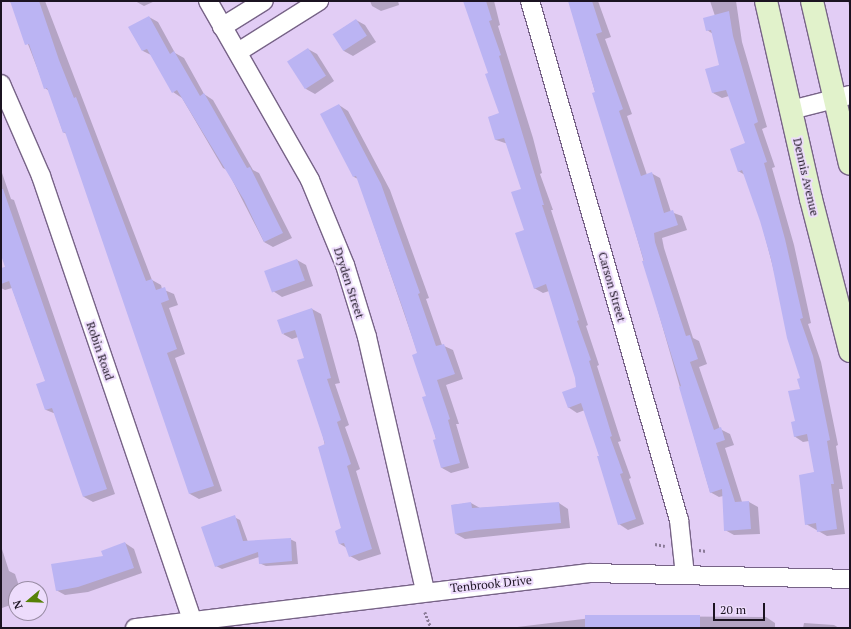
<!DOCTYPE html>
<html>
<head>
<meta charset="utf-8">
<style>
  body { margin:0 }
  #map { position:relative; width:851px; height:629px; overflow:hidden; background:#e2cdf5; font-family:"PT Serif",serif }
  div>[style] { position:absolute }
  [style*='--x'] { left:calc(var(--x)*1px); top:calc(var(--y)*1px); width:calc(var(--w)*1px); rotate:calc(var(--a)*1deg) }
  .shadow>* { inset:0; background:#0003 }
  .building>* { inset:0; background:#bbb4f3; transform-origin:0 0 }
  .path>* { height:2.5px; margin-top:-1.25px; transform-origin:0; background:repeating-linear-gradient(90deg,#8b7b98 0 2px,transparent 0 4px) }
  .roads { filter:drop-shadow(1px 0 #776387) drop-shadow(-1px 0 #776387) drop-shadow(0 1px #776387) drop-shadow(0 -1px #776387) }
  .street>* { height:18px; margin:-9px; padding:0 9px; transform-origin:9px; border-radius:9px; background:#fff }
  .secondary>* { height:22px; margin:-11px; padding:0 11px; transform-origin:11px; border-radius:11px; background:#e1f2cb }
  span { translate:-50% -50%; white-space:nowrap; text-align:center; line-height:1.15; -webkit-text-stroke:4px #eddcfc; paint-order:stroke }
  .street-label { font-size:12px; color:#1b1321 }
  .frame { position:absolute; inset:0; border:2px solid #1b1321; pointer-events:none }
  .north { position:absolute; left:8px; top:581px; width:40px; height:40px; box-sizing:border-box; background:#eddcfc; border:1px solid #998ca4; border-radius:50%; rotate:251deg; font-size:11px; font-weight:700; line-height:16px; text-align:center; color:#1b1321 }
  .north::after { content:''; display:block; margin:auto; width:14px; height:18px; background:#568107; clip-path:polygon(50% 0,100% 100%,50% 72%,0 100%) }
  .scale { position:absolute; left:713px; top:603px; width:52px; height:18px; box-sizing:border-box; border:2px solid #1b1321; border-top:0; padding-left:5px; font-size:12px; line-height:14px; white-space:nowrap; color:#1b1321; -webkit-text-stroke:3px #eddcfc; paint-order:stroke }
</style>
</head>
<body>
<div id="map">
  <div class="shadow">
    <div style="clip-path:polygon(8px 1px,45px 1px,152px 280px,161px 285px,162px 289px,174px 294px,178px 305px,169px 308px,185px 354px,175px 358px,222px 491px,199px 499px,190px 494px,67px 134px,63px 132px,49px 91px,45px 88px,12px 3px)"></div>
    <div style="clip-path:polygon(135px 1px,155px 1px,144px 6px)"></div>
    <div style="clip-path:polygon(370px 1px,398px 1px,399px 5px,381px 11px,372px 6px)"></div>
    <div style="clip-path:polygon(469px 1px,494px 1px,500px 25px,498px 26px,533px 138px,542px 173px,540px 174px,553px 210px,551px 210px,588px 325px,586px 326px,599px 365px,597px 366px,621px 441px,618px 442px,631px 478px,629px 479px,644px 524px,628px 530px,619px 524px,601px 456px,585px 410px,577px 413px,568px 407px,577px 388px,576px 378px,549px 291px,543px 293px,534px 288px,522px 190px,508px 144px,496px 140px,489px 117px,500px 114px)"></div>
    <div style="clip-path:polygon(569px 1px,598px 1px,611px 37px,605px 39px,632px 114px,627px 116px,647px 175px,651px 173px,660px 178px,671px 212px,682px 216px,687px 230px,662px 238px,664px 248px,693px 338px,699px 341px,707px 364px,699px 367px,720px 429px,730px 434px,734px 445px,725px 448px,742px 502px,749px 502px,758px 507px,760px 534px,734px 535px,725px 530px,723px 496px,719px 497px,710px 492px)"></div>
    <div style="clip-path:polygon(710px 1px,736px 1px,742px 42px,767px 127px,762px 129px,775px 167px,772px 168px,794px 245px,811px 323px,808px 324px,821px 362px,838px 445px,836px 446px,843px 489px,839px 489px,845px 534px,827px 536px,806px 524px,815px 473px,809px 441px,803px 442px,794px 436px,802px 379px,761px 221px,745px 175px,738px 171px,746px 144px,729px 96px,722px 98px,713px 93px,720px 66px,713px 34px,707px 30px,715px 16px)"></div>
    <div style="clip-path:polygon(848px 1px,850px 1px,850px 11px)"></div>
    <div style="clip-path:polygon(149px 17px,158px 22px,175px 53px,184px 58px,204px 94px,213px 100px,253px 170px,259px 173px,292px 238px,273px 247px,264px 242px,227px 170px,223px 168px,182px 98px,173px 92px,153px 56px,143px 51px,130px 28px)"></div>
    <div style="clip-path:polygon(356px 20px,365px 25px,376px 42px,353px 56px,344px 51px,334px 34px)"></div>
    <div style="clip-path:polygon(308px 49px,317px 54px,334px 81px,315px 94px,306px 89px)"></div>
    <div style="clip-path:polygon(339px 105px,348px 111px,390px 190px,429px 298px,426px 299px,442px 345px,453px 350px,463px 379px,446px 385px,459px 424px,456px 424px,469px 468px,451px 473px,442px 468px,418px 354px,358px 179px,354px 177px)"></div>
    <div style="clip-path:polygon(1px 170px,11px 199px,14px 200px,115px 494px,93px 502px,84px 497px,56px 414px,46px 410px,46px 382px,12px 288px,5px 290px,1px 288px,1px 269px,6px 267px,1px 252px)"></div>
    <div style="clip-path:polygon(297px 260px,306px 265px,313px 286px,282px 297px,273px 291px)"></div>
    <div style="clip-path:polygon(312px 309px,321px 314px,340px 383px,335px 384px,349px 425px,345px 427px,360px 469px,356px 471px,381px 554px,359px 561px,350px 556px,347px 548px,340px 544px,343px 529px,306px 358px,298px 337px,292px 339px,283px 334px)"></div>
    <div style="clip-path:polygon(471px 503px,480px 508px,559px 503px,568px 509px,570px 528px,465px 539px,456px 534px,452px 505px)"></div>
    <div style="clip-path:polygon(234px 517px,240px 520px,248px 542px,290px 539px,296px 542px,298px 564px,266px 566px,259px 563px,259px 557px,222px 569px,216px 566px)"></div>
    <div style="clip-path:polygon(125px 543px,134px 549px,142px 573px,88px 592px,65px 595px,56px 590px)"></div>
    <div style="clip-path:polygon(1px 546px,9px 571px,15px 574px,20px 589px,16px 589px,16px 603px,2px 608px)"></div>
    <div style="clip-path:polygon(608px 616px,766px 617px,775px 623px,775px 628px,509px 628px)"></div>
    <div style="clip-path:polygon(804px 623px,834px 625px,839px 628px,803px 628px)"></div>
  </div>
  <div class="building">
    <div style="clip-path:polygon(10px 1px,39px 1px,59px 60px,74px 98px,76px 97px,146px 281px,152px 279px,156px 290px,165px 287px,169px 300px,161px 303px,177px 349px,167px 353px,214px 486px,189px 494px,65px 132px,63px 133px,47px 88px,44px 89px,29px 44px,25px 45px)"></div>
    <div style="clip-path:polygon(463px 1px,486px 1px,492px 20px,489px 21px,501px 55px,499px 56px,544px 205px,542px 205px,579px 320px,577px 321px,591px 360px,589px 361px,612px 436px,610px 437px,623px 473px,620px 474px,636px 519px,618px 525px,597px 456px,599px 456px,581px 403px,568px 408px,562px 392px,576px 387px,575px 378px,546px 284px,534px 289px,515px 233px,524px 230px,511px 192px,521px 189px,504px 138px,495px 140px,488px 117px,499px 113px,485px 74px,488px 73px)"></div>
    <div style="clip-path:polygon(568px 1px,592px 1px,602px 32px,596px 34px,623px 109px,619px 111px,641px 176px,652px 172px,664px 213px,673px 210px,678px 225px,654px 233px,655px 242px,686px 336px,690px 335px,698px 359px,690px 362px,714px 430px,721px 427px,725px 440px,716px 443px,735px 502px,749px 501px,751px 529px,724px 531px,722px 489px,710px 493px,679px 387px,681px 386px,642px 261px,644px 261px,592px 93px,595px 92px)"></div>
    <div style="clip-path:polygon(729px 11px,733px 36px,758px 122px,754px 124px,767px 162px,764px 163px,785px 239px,803px 318px,800px 319px,813px 356px,830px 440px,827px 441px,834px 484px,831px 484px,837px 529px,817px 532px,816px 523px,805px 525px,799px 475px,814px 472px,807px 434px,794px 437px,791px 422px,795px 421px,788px 391px,800px 389px,797px 379px,800px 378px,787px 338px,771px 259px,760px 221px,742px 170px,738px 172px,730px 149px,745px 143px,726px 90px,712px 93px,705px 69px,719px 65px,711px 30px,706px 31px,703px 18px)"></div>
    <div style="clip-path:polygon(149px 16px,170px 54px,174px 51px,200px 96px,204px 93px,247px 168px,250px 167px,283px 233px,264px 242px,244px 200px,177px 90px,172px 93px,147px 49px,142px 51px,128px 27px)"></div>
    <div style="left:356px;top:19px;width:20px;height:28px;rotate:57deg"></div>
    <div style="left:308px;top:48px;width:33px;height:25px;rotate:57deg"></div>
    <div style="clip-path:polygon(339px 104px,381px 184px,420px 293px,418px 294px,436px 346px,444px 344px,455px 374px,437px 380px,450px 419px,448px 420px,460px 463px,441px 468px,433px 440px,436px 439px,422px 397px,426px 396px,412px 355px,417px 353px,404px 312px,356px 176px,353px 177px,320px 114px)"></div>
    <div style="clip-path:polygon(1px 189px,3px 189px,107px 489px,83px 497px,52px 408px,45px 410px,36px 384px,45px 381px,9px 281px,1px 284px,1px 268px,5px 267px,1px 255px)"></div>
    <div style="left:297px;top:259px;width:23px;height:35px;rotate:70deg"></div>
    <div style="clip-path:polygon(312px 308px,331px 378px,327px 379px,341px 420px,337px 422px,351px 464px,347px 466px,372px 549px,349px 557px,344px 543px,339px 544px,335px 531px,341px 528px,318px 447px,325px 444px,297px 360px,304px 358px,295px 330px,282px 334px,277px 320px)"></div>
    <div style="clip-path:polygon(471px 502px,472px 508px,559px 502px,561px 523px,475px 530px,455px 534px,451px 505px)"></div>
    <div style="clip-path:polygon(235px 515px,243px 541px,291px 538px,292px 561px,259px 564px,258px 552px,215px 567px,201px 527px)"></div>
    <div style="clip-path:polygon(125px 542px,134px 568px,78px 587px,56px 591px,51px 564px,103px 556px,101px 551px)"></div>
    <div style="left:585px;top:615px;width:115px;height:13px"></div>
  </div>
  <div class="path">
    <div style="--x:655;--y:544;--w:10;--a:11"></div>
    <div style="--x:699;--y:550;--w:7;--a:8"></div>
    <div style="--x:425;--y:612;--w:17;--a:69"></div>
  </div>
  <div class="roads">
    <div class="street">
      <div style="--x:208;--y:1;--w:206;--a:60.3"></div>
      <div style="--x:310;--y:180;--w:92;--a:67.6"></div>
      <div style="--x:345;--y:265;--w:75;--a:73"></div>
      <div style="--x:367;--y:337;--w:261;--a:77.1"></div>
      <div style="--x:530;--y:1;--w:540;--a:73.98"></div>
      <div style="--x:679;--y:520;--w:55;--a:83.8"></div>
      <div style="--x:222;--y:27;--w:49;--a:-31.8"></div>
      <div style="--x:238;--y:52;--w:96;--a:-32.2"></div>
      <div style="--x:1;--y:84;--w:100;--a:66.5"></div>
      <div style="--x:41;--y:176;--w:469;--a:71.2"></div>
      <div style="--x:791;--y:110;--w:61;--a:-14.3"></div>
      <div style="--x:135;--y:628;--w:457;--a:-6.9"></div>
      <div style="--x:589;--y:573;--w:261;--a:1.3"></div>
    </div>
    <div class="secondary">
      <div style="--x:766;--y:1;--w:203;--a:77.2"></div>
      <div style="--x:811;--y:199;--w:157;--a:75.6"></div>
      <div style="--x:812;--y:1;--w:167;--a:76.9"></div>
    </div>
  </div>
  <div class="street-label">
    <span style="left:806px;top:177px;rotate:77deg">Dennis Avenue</span>
    <span style="left:349px;top:283px;rotate:72deg">Dryden Street</span>
    <span style="left:612px;top:287px;rotate:74deg">Carson Street</span>
    <span style="left:100px;top:351px;rotate:71deg">Robin Road</span>
    <span style="left:491px;top:584px;rotate:-6deg">Tenbrook Drive</span>
  </div>
  <div class="frame"></div>
  <div class="north">N</div>
  <div class="scale">20 m</div>
</div>
</body>
</html>
